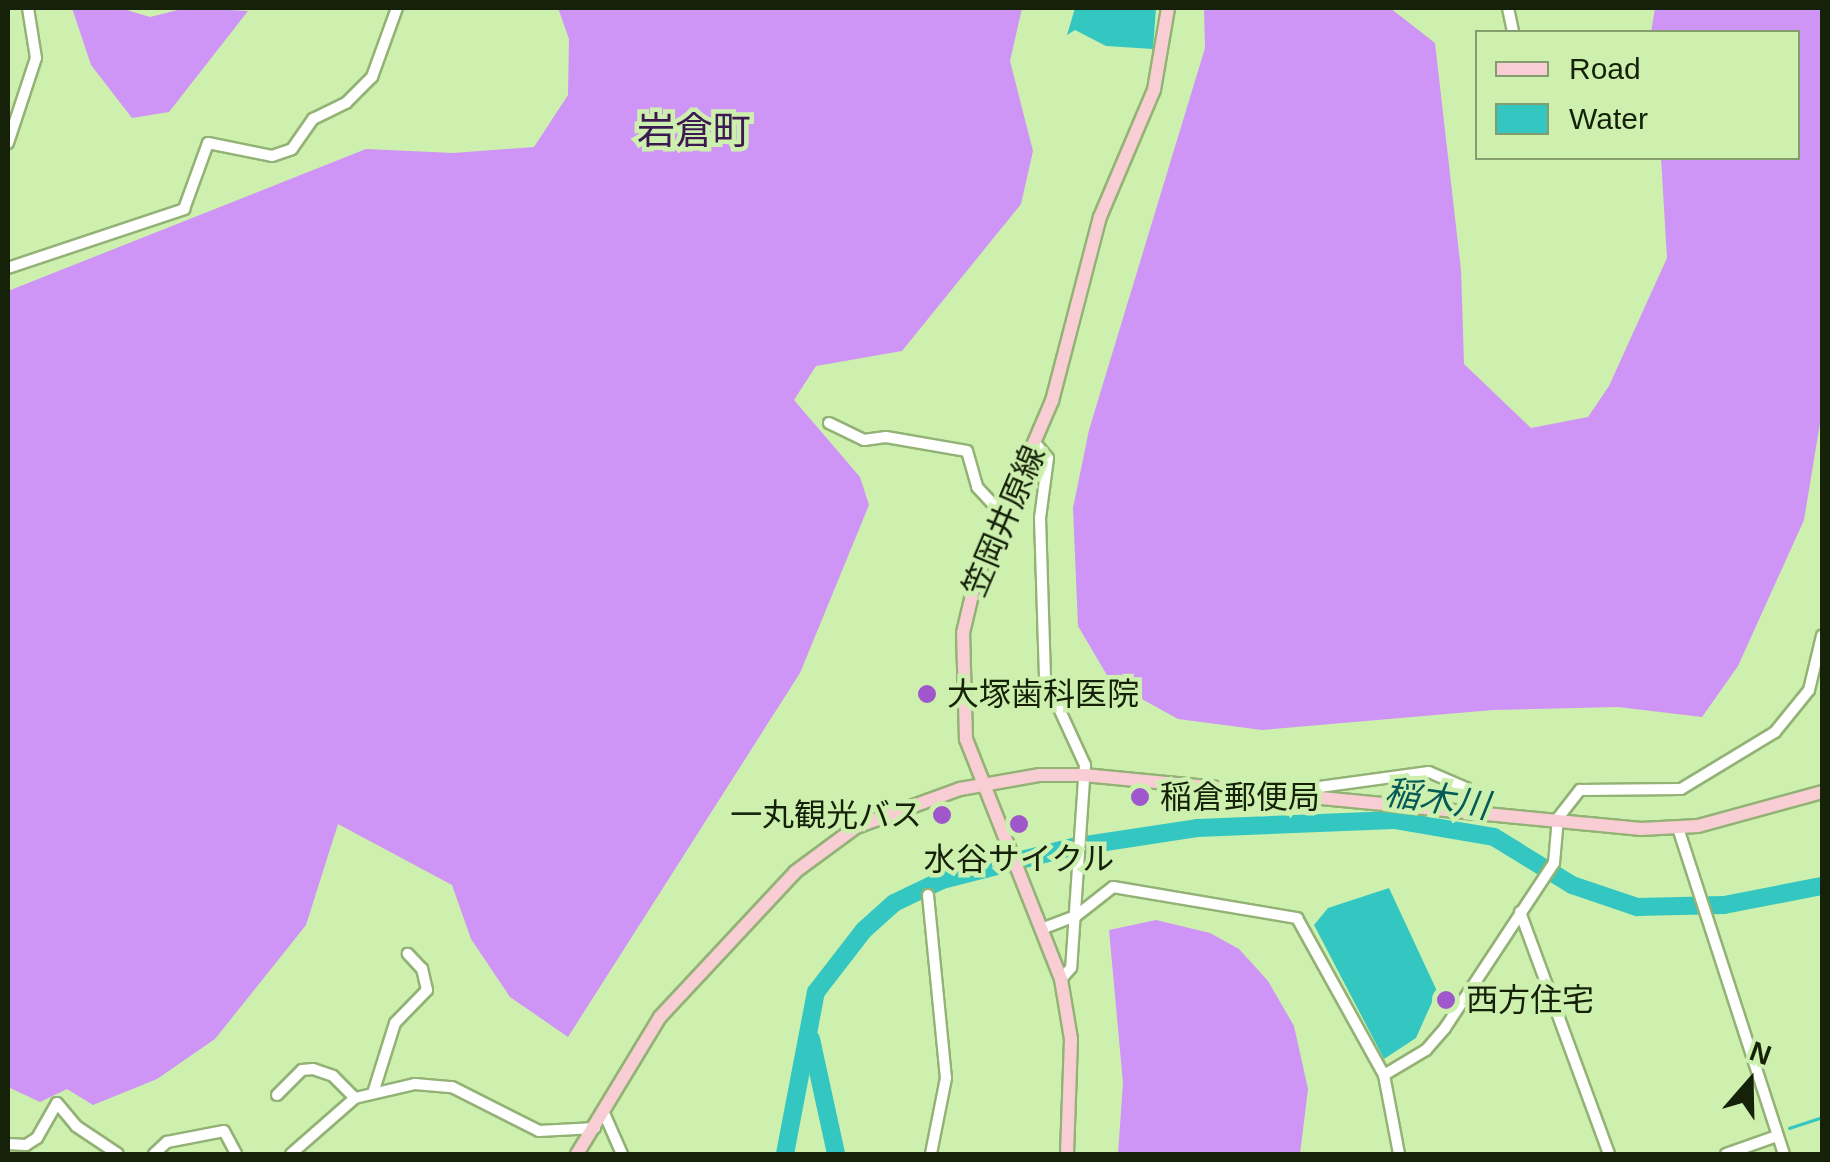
<!DOCTYPE html>
<html>
<head>
<meta charset="utf-8">
<style>
  body { margin:0 }
  #map { position:relative; width:1830px; height:1162px; overflow:hidden; background:#cef0af; font-family:Arial,"Noto Sans JP",sans-serif }
  div>[style] { position:absolute }
  [style*='--x'] { left:calc(var(--x)*1px); top:calc(var(--y)*1px); width:calc(var(--w)*1px); rotate:calc(var(--a)*1deg) }
  .forest>* { inset:0; background:#ce94f6 }
  .water>* { inset:0; background:#34c7c1 }
  .stream>* { height:2.5px; margin:-1.25px; padding:0 1.25px; transform-origin:1.25px; border-radius:1.25px; background:#34c7c1 }
  .river>* { height:18px; margin:-9px; padding:0 9px; transform-origin:9px; border-radius:9px; background:#34c7c1 }
  .roads { filter:drop-shadow(2px 0 #93b275) drop-shadow(-2px 0 #93b275) drop-shadow(0 2px #93b275) drop-shadow(0 -2px #93b275) }
  .minor>* { height:10px; margin:-5px; padding:0 5px; transform-origin:5px; border-radius:5px; background:#fff }
  .major>* { height:12px; margin:-6px; padding:0 6px; transform-origin:6px; border-radius:6px; background:#f8ced4 }
  .dots>* { width:28px; height:28px; translate:-50% -50%; box-sizing:border-box; border:5px solid #cef0af; border-radius:50% }
  span { translate:-50% -50%; white-space:nowrap; text-align:center; line-height:1.15; -webkit-text-stroke:9px #cef0af; paint-order:stroke }
  .street-label { font-size:32px; color:#152109 }
  .poi-label { font-size:32px; color:#152109 }
  .left { translate:0 -50%; text-align:left }
  .right { translate:-100% -50%; text-align:right }
  .water-label { font-size:35px; color:#055a57; font-style:italic }
  .quarter-label { font-size:38px; color:#3c1a51 }
  .frame { position:absolute; inset:0; border:10px solid #152109; pointer-events:none }
  .legend { position:absolute; left:1475px; top:30px; width:325px; height:130px; box-sizing:border-box; background:#cef0af; border:2px solid #849d6d; margin:0; padding:12px 18px; list-style:none; font-size:30px; color:#152109 }
  .legend li { display:flex; align-items:center; gap:20px; height:50px }
  .legend b { width:50px; border:2px solid #849d6d }
  .north { position:absolute; left:1700px; top:1032px; width:100px; height:100px; -webkit-text-stroke:8px #cef0af; paint-order:stroke; rotate:20deg; font-size:28px; font-weight:700; line-height:40px; text-align:center; color:#152109 }
  .north::after { content:''; display:block; margin:auto; width:35px; height:45px; background:#152109; clip-path:polygon(50% 0,100% 100%,50% 72%,0 100%) }
</style>
</head>
<body>
<div id="map">
  <div class="forest">
    <div style="clip-path:polygon(72px 8px,120px 8px,150px 17px,186px 8px,248px 11px,169px 112px,132px 118px,91px 65px)"></div>
    <div style="clip-path:polygon(558px 8px,1022px 8px,1010px 61px,1033px 151px,1021px 204px,902px 351px,816px 366px,794px 400px,860px 477px,869px 505px,800px 673px,568px 1037px,510px 997px,471px 939px,452px 885px,338px 824px,306px 925px,215px 1039px,157px 1079px,93px 1105px,67px 1089px,40px 1102px,8px 1087px,8px 291px,366px 149px,453px 153px,534px 147px,568px 95px,569px 39px)"></div>
    <div style="clip-path:polygon(1204px 8px,1390px 8px,1435px 43px,1461px 270px,1464px 364px,1531px 428px,1588px 417px,1609px 386px,1667px 258px,1661px 158px,1798px 158px,1798px 32px,1651px 32px,1655px 8px,1822px 8px,1822px 411px,1804px 520px,1738px 666px,1702px 717px,1618px 707px,1493px 710px,1262px 730px,1178px 719px,1111px 682px,1078px 626px,1073px 508px,1089px 430px,1205px 48px)"></div>
    <div style="clip-path:polygon(1156px 920px,1210px 933px,1239px 949px,1268px 981px,1294px 1026px,1308px 1089px,1300px 1154px,1118px 1154px,1123px 1083px,1109px 930px)"></div>
  </div>
  <div class="water">
    <div style="clip-path:polygon(1075px 8px,1156px 8px,1153px 49px,1106px 46px,1075px 30px,1067px 35px)"></div>
    <div style="clip-path:polygon(1389px 888px,1437px 991px,1416px 1038px,1384px 1059px,1314px 925px,1328px 908px)"></div>
  </div>
  <div class="stream">
    <div style="--x:1789;--y:1128;--w:35;--a:-18"></div>
  </div>
  <div class="river">
    <div style="--x:1086;--y:845;--w:112;--a:-8.7"></div>
    <div style="--x:1197;--y:828;--w:197;--a:-2.3"></div>
    <div style="--x:1394;--y:820;--w:101;--a:9.6"></div>
    <div style="--x:1494;--y:837;--w:92;--a:31.6"></div>
    <div style="--x:1572;--y:885;--w:69;--a:18.7"></div>
    <div style="--x:1637;--y:907;--w:87;--a:-1.3"></div>
    <div style="--x:1724;--y:905;--w:100;--a:-11"></div>
    <div style="--x:811;--y:1039;--w:118;--a:77.7"></div>
    <div style="--x:785;--y:1154;--w:165;--a:-79.2"></div>
    <div style="--x:816;--y:992;--w:78;--a:-52.3"></div>
    <div style="--x:864;--y:930;--w:40;--a:-42"></div>
    <div style="--x:894;--y:903;--w:53;--a:-25.6"></div>
    <div style="--x:942;--y:880;--w:138;--a:-14.2"></div>
  </div>
  <div class="roads">
    <div class="minor">
      <div style="--x:1508;--y:8;--w:25;--a:78"></div>
      <div style="--x:8;--y:143;--w:89;--a:-71.8"></div>
      <div style="--x:36;--y:58;--w:51;--a:-99.1"></div>
      <div style="--x:8;--y:268;--w:186;--a:-18.5"></div>
      <div style="--x:184;--y:209;--w:70;--a:-70"></div>
      <div style="--x:208;--y:143;--w:65;--a:11.5"></div>
      <div style="--x:272;--y:156;--w:21;--a:-19"></div>
      <div style="--x:292;--y:149;--w:37;--a:-55"></div>
      <div style="--x:313;--y:119;--w:37;--a:-26"></div>
      <div style="--x:346;--y:103;--w:37;--a:-45"></div>
      <div style="--x:372;--y:77;--w:73;--a:-70.1"></div>
      <div style="--x:829;--y:423;--w:39;--a:26"></div>
      <div style="--x:864;--y:440;--w:22;--a:-8"></div>
      <div style="--x:886;--y:437;--w:82;--a:9.8"></div>
      <div style="--x:967;--y:451;--w:37;--a:74"></div>
      <div style="--x:977;--y:487;--w:40;--a:47"></div>
      <div style="--x:1037;--y:445;--w:17;--a:50"></div>
      <div style="--x:1048;--y:458;--w:61;--a:97.6"></div>
      <div style="--x:1040;--y:518;--w:160;--a:88.2"></div>
      <div style="--x:1045;--y:678;--w:96;--a:65.3"></div>
      <div style="--x:1085;--y:765;--w:203;--a:93.9"></div>
      <div style="--x:1071;--y:968;--w:15;--a:132"></div>
      <div style="--x:1283;--y:792;--w:147;--a:-7.8"></div>
      <div style="--x:1429;--y:772;--w:40;--a:23.4"></div>
      <div style="--x:1466;--y:788;--w:25;--a:56"></div>
      <div style="--x:1678;--y:828;--w:343;--a:72"></div>
      <div style="--x:928;--y:895;--w:184;--a:84.4"></div>
      <div style="--x:946;--y:1078;--w:77;--a:101.2"></div>
      <div style="--x:1520;--y:912;--w:258;--a:69.8"></div>
      <div style="--x:1044;--y:928;--w:34;--a:-21"></div>
      <div style="--x:1076;--y:916;--w:47;--a:-38.1"></div>
      <div style="--x:1113;--y:887;--w:187;--a:9.6"></div>
      <div style="--x:1297;--y:918;--w:179;--a:61"></div>
      <div style="--x:1384;--y:1075;--w:80;--a:79.2"></div>
      <div style="--x:1384;--y:1075;--w:49;--a:-30.8"></div>
      <div style="--x:1426;--y:1050;--w:29;--a:-49"></div>
      <div style="--x:1445;--y:1028;--w:198;--a:-56.6"></div>
      <div style="--x:1554;--y:863;--w:45;--a:-84.9"></div>
      <div style="--x:1558;--y:818;--w:36;--a:-52"></div>
      <div style="--x:1580;--y:790;--w:101;--a:-0.6"></div>
      <div style="--x:1681;--y:789;--w:110;--a:-31.2"></div>
      <div style="--x:1775;--y:732;--w:54;--a:-51"></div>
      <div style="--x:1809;--y:690;--w:56;--a:-76.5"></div>
      <div style="--x:374;--y:1090;--w:70;--a:-72.6"></div>
      <div style="--x:395;--y:1023;--w:46;--a:-45.9"></div>
      <div style="--x:427;--y:990;--w:22;--a:-103"></div>
      <div style="--x:422;--y:969;--w:21;--a:-133"></div>
      <div style="--x:277;--y:1095;--w:35;--a:-45"></div>
      <div style="--x:302;--y:1070;--w:11;--a:-5"></div>
      <div style="--x:313;--y:1069;--w:21;--a:19"></div>
      <div style="--x:333;--y:1076;--w:31;--a:45"></div>
      <div style="--x:604;--y:1113;--w:45;--a:66.3"></div>
      <div style="--x:8;--y:1144;--w:18;--a:3"></div>
      <div style="--x:26;--y:1145;--w:13;--a:-32"></div>
      <div style="--x:37;--y:1138;--w:40;--a:-60.3"></div>
      <div style="--x:57;--y:1103;--w:30;--a:50"></div>
      <div style="--x:76;--y:1126;--w:50;--a:33.7"></div>
      <div style="--x:154;--y:1154;--w:18;--a:-43"></div>
      <div style="--x:167;--y:1142;--w:58;--a:-10.9"></div>
      <div style="--x:224;--y:1131;--w:26;--a:62"></div>
      <div style="--x:291;--y:1154;--w:85;--a:-41.2"></div>
      <div style="--x:355;--y:1098;--w:62;--a:-13.1"></div>
      <div style="--x:415;--y:1084;--w:37;--a:5"></div>
      <div style="--x:452;--y:1087;--w:97;--a:26.8"></div>
      <div style="--x:539;--y:1131;--w:56;--a:-3.1"></div>
      <div style="--x:1726;--y:1154;--w:54;--a:-19.4"></div>
    </div>
    <div class="major">
      <div style="--x:577;--y:1154;--w:160;--a:-58.8"></div>
      <div style="--x:660;--y:1017;--w:198;--a:-47"></div>
      <div style="--x:795;--y:872;--w:76;--a:-36.4"></div>
      <div style="--x:856;--y:827;--w:111;--a:-20.1"></div>
      <div style="--x:960;--y:789;--w:80;--a:-10"></div>
      <div style="--x:1039;--y:775;--w:45;--a:0"></div>
      <div style="--x:1084;--y:775;--w:560;--a:5.54"></div>
      <div style="--x:1641;--y:829;--w:57;--a:-3"></div>
      <div style="--x:1698;--y:826;--w:129;--a:-15.3"></div>
      <div style="--x:1067;--y:1154;--w:115;--a:-88"></div>
      <div style="--x:1071;--y:1039;--w:61;--a:-99.5"></div>
      <div style="--x:1061;--y:979;--w:258;--a:-111.6"></div>
      <div style="--x:966;--y:739;--w:106;--a:-91.6"></div>
      <div style="--x:963;--y:633;--w:57;--a:-76.7"></div>
      <div style="--x:976;--y:578;--w:193;--a:-66.8"></div>
      <div style="--x:1052;--y:401;--w:190;--a:-75.4"></div>
      <div style="--x:1100;--y:217;--w:138;--a:-67"></div>
      <div style="--x:1154;--y:90;--w:83;--a:-80.3"></div>
    </div>
  </div>
  <div class="dots">
    <div style="left:927px;top:694px;background:#9f57cb"></div>
    <div style="left:1140px;top:797px;background:#9f57cb"></div>
    <div style="left:942px;top:815px;background:#9f57cb"></div>
    <div style="left:1019px;top:824px;background:#9f57cb"></div>
    <div style="left:1446px;top:1000px;background:#9f57cb"></div>
  </div>
  <div class="street-label">
    <span style="left:1004px;top:521px;rotate:-67deg">笠岡井原線</span>
  </div>
  <div class="poi-label">
    <span class="left" style="left:947px;top:694px">大塚歯科医院</span>
    <span class="left" style="left:1160px;top:797px">稲倉郵便局</span>
    <span class="right" style="left:922px;top:815px">一丸観光バス</span>
    <span style="left:1019px;top:859px">水谷サイクル</span>
    <span class="left" style="left:1466px;top:1000px">西方住宅</span>
  </div>
  <div class="water-label">
    <span style="left:1437px;top:799px;rotate:8deg">稲木川</span>
  </div>
  <div class="quarter-label">
    <span style="left:694px;top:132px">岩倉町</span>
  </div>
  <div class="frame"></div>
  <ul class="legend">
  <li><b style="height:12px;background:#f8ced4"></b>Road</li>
  <li><b style="height:28px;background:#34c7c1"></b>Water</li>
  </ul>
  <div class="north">N</div>
</div>
</body>
</html>
